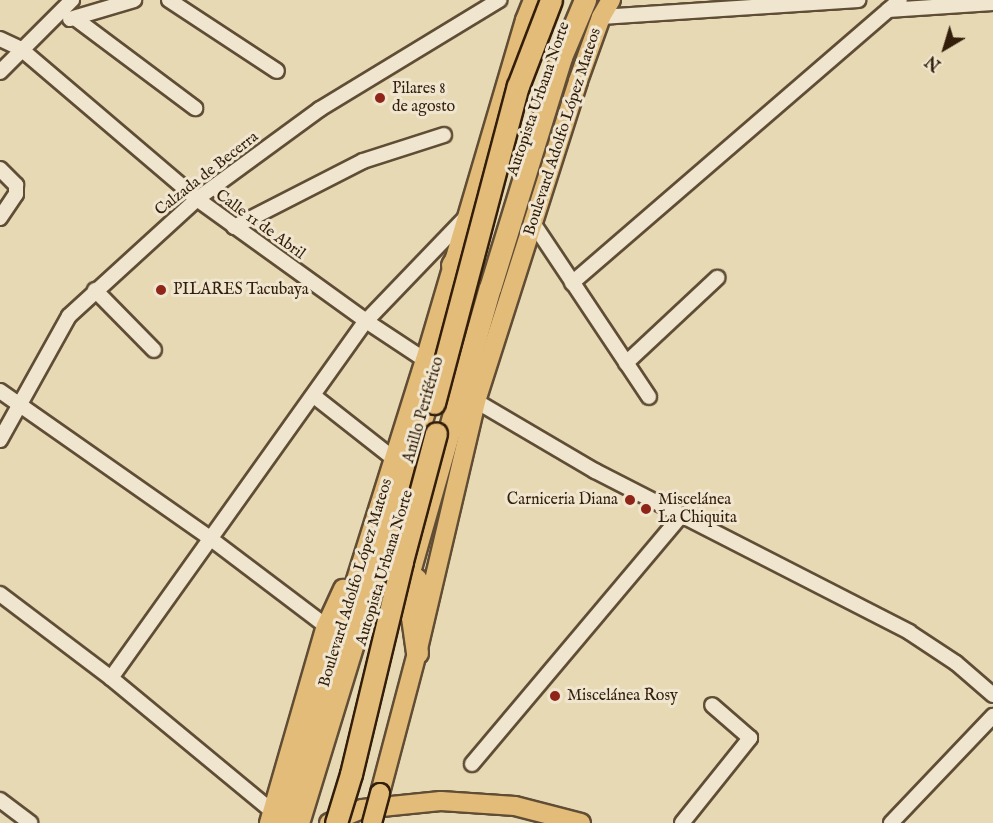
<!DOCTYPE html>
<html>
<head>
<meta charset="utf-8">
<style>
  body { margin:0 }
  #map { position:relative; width:993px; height:823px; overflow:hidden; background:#e8d9b5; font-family:"IM FELL English",serif }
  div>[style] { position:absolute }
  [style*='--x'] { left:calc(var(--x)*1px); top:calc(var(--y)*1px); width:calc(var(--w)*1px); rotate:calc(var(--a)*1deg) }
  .roads { filter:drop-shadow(2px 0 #604d35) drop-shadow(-2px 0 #604d35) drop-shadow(0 2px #604d35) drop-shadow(0 -2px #604d35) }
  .minor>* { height:14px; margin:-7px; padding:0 7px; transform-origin:7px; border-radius:7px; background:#f0e6cf }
  .major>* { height:18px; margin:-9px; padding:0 9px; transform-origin:9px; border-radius:9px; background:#e4bc7a }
  .highway>* { height:21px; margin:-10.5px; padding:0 10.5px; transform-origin:10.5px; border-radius:10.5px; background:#e4bc7a }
  .bridges { filter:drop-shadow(2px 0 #321e0a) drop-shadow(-2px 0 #321e0a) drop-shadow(0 2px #321e0a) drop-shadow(0 -2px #321e0a) }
  .major-bridge>* { height:18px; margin:-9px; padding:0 9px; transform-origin:9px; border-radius:9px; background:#e4bc7a }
  .highway-bridge>* { height:21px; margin:-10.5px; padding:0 10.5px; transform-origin:10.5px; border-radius:10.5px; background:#e4bc7a }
  .dots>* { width:16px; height:16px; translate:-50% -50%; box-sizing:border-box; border:3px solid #f0e6cf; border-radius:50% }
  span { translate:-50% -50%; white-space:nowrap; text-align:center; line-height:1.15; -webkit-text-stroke:6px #f0e6cf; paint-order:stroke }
  .poi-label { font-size:16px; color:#321e0a }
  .left { translate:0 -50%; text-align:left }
  .right { translate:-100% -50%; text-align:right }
  .street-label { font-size:16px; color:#321e0a }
  .north { position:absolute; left:915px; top:18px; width:60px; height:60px; -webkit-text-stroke:4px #f0e6cf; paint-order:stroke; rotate:218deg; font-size:16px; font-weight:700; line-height:24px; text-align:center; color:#321e0a }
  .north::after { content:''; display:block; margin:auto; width:21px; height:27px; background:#321e0a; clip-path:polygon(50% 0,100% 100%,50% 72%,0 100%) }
</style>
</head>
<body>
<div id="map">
  <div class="roads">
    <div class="minor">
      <div style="--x:169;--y:0;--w:129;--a:33.3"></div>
      <div style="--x:888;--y:10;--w:105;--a:-3.8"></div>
      <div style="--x:601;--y:17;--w:258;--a:-3.8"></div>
      <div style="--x:70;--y:19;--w:67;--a:-16.5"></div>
      <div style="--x:76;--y:19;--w:149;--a:36.8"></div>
      <div style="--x:0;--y:39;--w:23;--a:25"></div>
      <div style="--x:21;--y:49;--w:231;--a:40.4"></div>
      <div style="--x:197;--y:199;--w:208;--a:35.8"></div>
      <div style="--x:366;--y:321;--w:71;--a:33.5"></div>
      <div style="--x:0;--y:72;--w:102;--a:-45"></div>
      <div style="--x:0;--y:169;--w:23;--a:45"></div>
      <div style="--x:16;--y:185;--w:9;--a:90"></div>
      <div style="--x:16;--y:194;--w:29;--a:124"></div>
      <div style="--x:533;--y:223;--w:209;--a:56.3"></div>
      <div style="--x:234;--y:227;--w:145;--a:-27.1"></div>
      <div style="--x:363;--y:161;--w:85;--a:-17.8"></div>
      <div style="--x:572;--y:283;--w:433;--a:-40.8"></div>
      <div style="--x:95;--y:290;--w:84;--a:45.5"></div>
      <div style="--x:626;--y:363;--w:125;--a:-43"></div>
      <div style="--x:0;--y:391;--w:258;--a:35"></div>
      <div style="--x:211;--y:539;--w:144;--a:37.1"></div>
      <div style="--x:314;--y:396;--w:102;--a:38.2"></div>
      <div style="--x:476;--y:401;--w:138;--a:30.5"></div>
      <div style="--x:595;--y:471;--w:353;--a:27.1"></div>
      <div style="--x:909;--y:632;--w:56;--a:33.4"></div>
      <div style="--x:956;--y:663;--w:49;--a:40.9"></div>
      <div style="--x:0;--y:440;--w:142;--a:-60.9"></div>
      <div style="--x:69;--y:316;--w:173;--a:-42.4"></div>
      <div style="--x:197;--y:199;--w:152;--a:-36.2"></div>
      <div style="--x:320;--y:109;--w:210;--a:-31.3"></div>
      <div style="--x:0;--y:594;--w:139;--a:37.1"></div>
      <div style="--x:111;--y:678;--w:209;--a:39.6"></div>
      <div style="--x:111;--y:678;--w:439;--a:-54.5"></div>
      <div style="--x:366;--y:321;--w:144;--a:-46.1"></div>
      <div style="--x:472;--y:764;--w:326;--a:-49.9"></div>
      <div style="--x:0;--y:800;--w:38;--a:37"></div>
      <div style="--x:682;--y:823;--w:109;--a:-51.3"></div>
      <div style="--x:750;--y:738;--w:50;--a:-139"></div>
      <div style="--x:891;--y:823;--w:148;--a:-46.4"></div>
    </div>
    <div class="major">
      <div style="--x:380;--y:793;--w:145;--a:-75.2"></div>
      <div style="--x:417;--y:653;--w:259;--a:-76.8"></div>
      <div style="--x:476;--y:401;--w:336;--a:-72.3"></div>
      <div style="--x:578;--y:81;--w:68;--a:-70.2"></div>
      <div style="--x:601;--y:17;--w:20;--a:-60"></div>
      <div style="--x:269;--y:823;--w:205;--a:-73.9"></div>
      <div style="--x:326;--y:626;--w:41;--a:-65.3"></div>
      <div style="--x:284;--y:823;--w:197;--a:-73.8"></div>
      <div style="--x:339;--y:634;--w:287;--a:-72.6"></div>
      <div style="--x:425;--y:360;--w:354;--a:-73.6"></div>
      <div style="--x:525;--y:20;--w:22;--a:-68"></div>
      <div style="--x:329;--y:823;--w:36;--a:-23"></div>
      <div style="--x:362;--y:809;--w:79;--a:-5.8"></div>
      <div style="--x:441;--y:801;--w:74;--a:3.9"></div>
      <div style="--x:515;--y:806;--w:68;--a:14.4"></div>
    </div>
    <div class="highway">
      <div style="--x:452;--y:265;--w:51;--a:-57.9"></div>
      <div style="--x:416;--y:579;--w:38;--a:96"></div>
      <div style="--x:412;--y:617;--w:36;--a:82"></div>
      <div style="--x:402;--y:596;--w:320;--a:-74.1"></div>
      <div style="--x:490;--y:288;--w:242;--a:-72.9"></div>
      <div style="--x:561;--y:57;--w:62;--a:-67.2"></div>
      <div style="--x:298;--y:823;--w:461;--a:-73"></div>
    </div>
  </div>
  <div class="bridges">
    <div class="major-bridge">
      <div style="--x:372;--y:823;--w:31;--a:-75"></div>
    </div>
    <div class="highway-bridge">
      <div style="--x:434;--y:403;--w:328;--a:-75.2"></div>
      <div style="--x:518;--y:86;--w:92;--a:-69"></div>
      <div style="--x:336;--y:823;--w:51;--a:-73"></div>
      <div style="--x:351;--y:774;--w:219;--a:-76.5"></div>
      <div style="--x:402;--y:561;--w:132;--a:-75.1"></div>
    </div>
  </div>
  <div class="dots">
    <div style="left:380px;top:98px;background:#8f2418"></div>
    <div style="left:161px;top:290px;background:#8f2418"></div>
    <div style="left:630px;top:500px;background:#8f2418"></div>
    <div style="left:646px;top:509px;background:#8f2418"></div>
    <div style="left:555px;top:696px;background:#8f2418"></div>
  </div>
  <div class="poi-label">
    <span class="left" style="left:392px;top:98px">Pilares 8<br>de agosto</span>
    <span class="left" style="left:173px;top:290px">PILARES Tacubaya</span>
    <span class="right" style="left:618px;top:500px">Carniceria Diana</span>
    <span class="left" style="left:658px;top:509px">Miscelánea<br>La Chiquita</span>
    <span class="left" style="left:567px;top:696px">Miscelánea Rosy</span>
  </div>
  <div class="street-label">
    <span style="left:539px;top:99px;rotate:-71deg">Autopista Urbana Norte</span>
    <span style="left:563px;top:132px;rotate:-72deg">Boulevard Adolfo López Mateos</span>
    <span style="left:207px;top:174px;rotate:-38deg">Calzada de Becerra</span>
    <span style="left:260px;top:225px;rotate:36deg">Calle 11 de Abril</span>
    <span style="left:424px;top:410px;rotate:-74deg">Anillo Periférico</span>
    <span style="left:385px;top:568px;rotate:-73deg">Autopista Urbana Norte</span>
    <span style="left:356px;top:583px;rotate:-73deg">Boulevard Adolfo López Mateos</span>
  </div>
  <div class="north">N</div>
</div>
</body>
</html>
